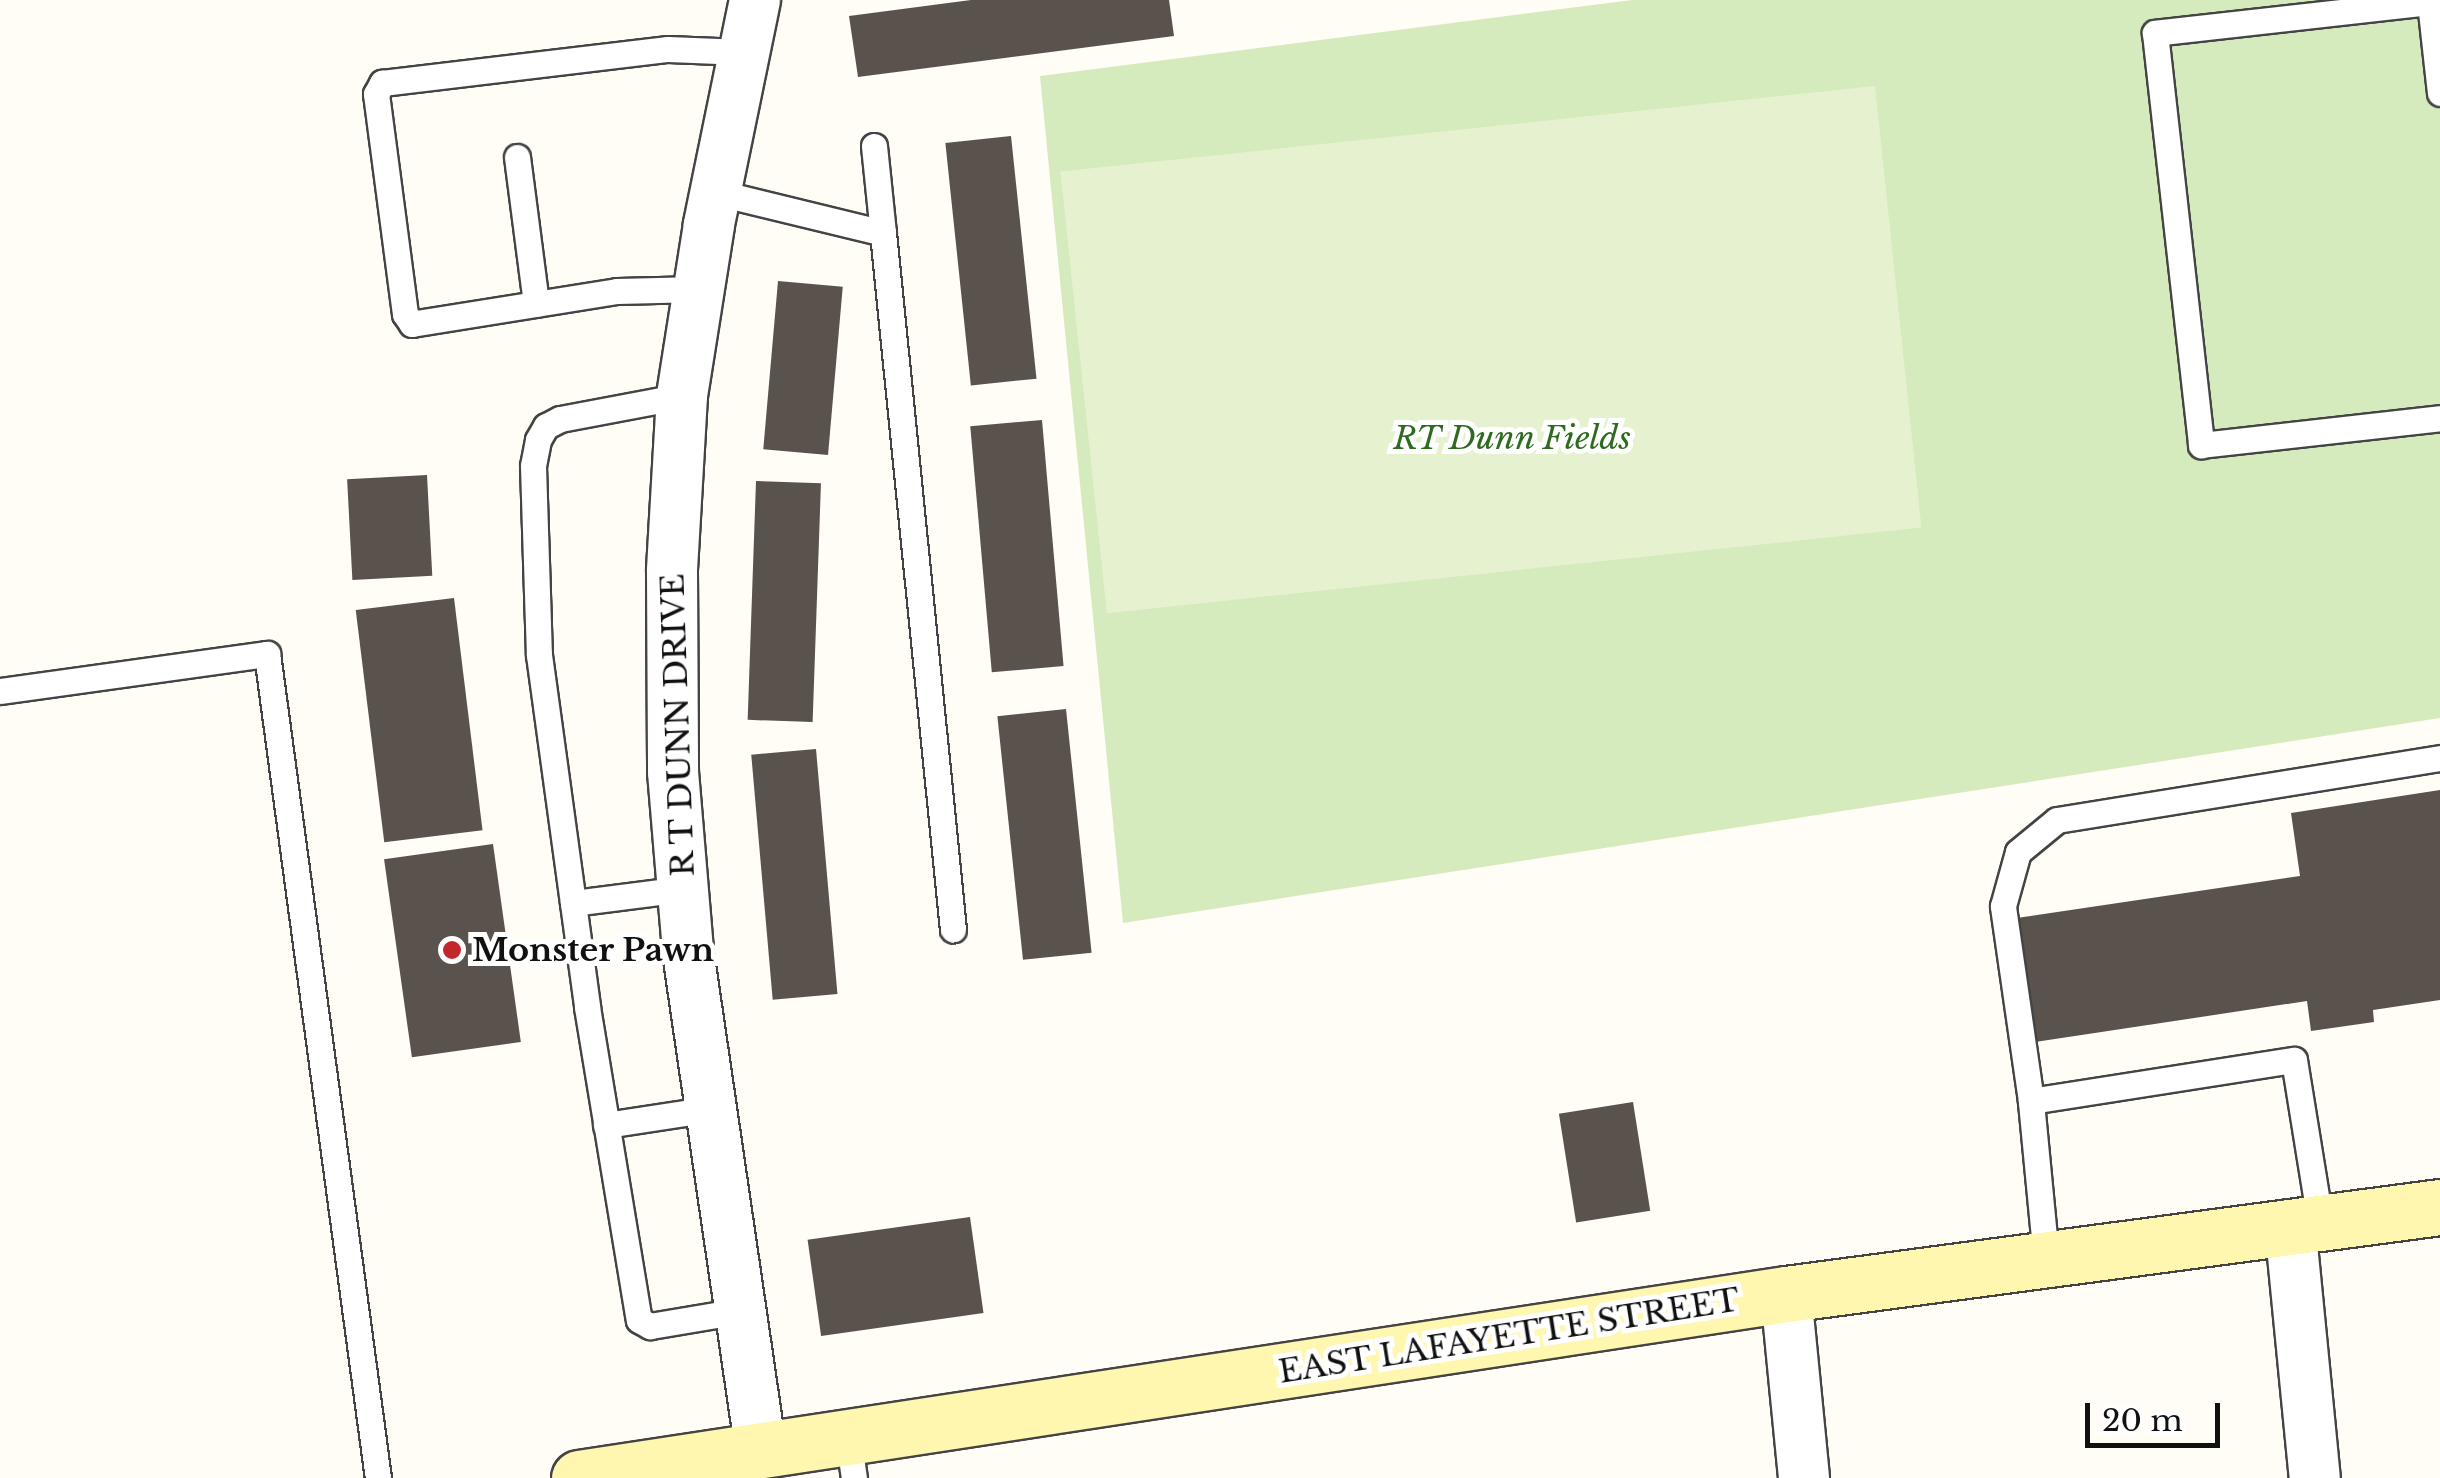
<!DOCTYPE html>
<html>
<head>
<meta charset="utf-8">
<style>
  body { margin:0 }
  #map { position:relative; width:2440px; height:1478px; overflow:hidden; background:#fffdf5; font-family:"Libre Baskerville",serif }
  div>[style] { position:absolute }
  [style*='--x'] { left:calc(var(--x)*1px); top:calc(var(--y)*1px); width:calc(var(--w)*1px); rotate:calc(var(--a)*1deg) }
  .green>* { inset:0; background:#d5ebbd }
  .pitch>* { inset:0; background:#e6f2cf; transform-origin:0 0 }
  .building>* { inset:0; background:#5a524d; transform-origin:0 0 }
  .roads { filter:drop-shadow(2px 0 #444) drop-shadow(-2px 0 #444) drop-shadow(0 2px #444) drop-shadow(0 -2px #444) }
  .lane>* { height:25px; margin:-12.5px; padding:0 12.5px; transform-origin:12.5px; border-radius:12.5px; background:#fff }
  .street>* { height:50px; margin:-25px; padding:0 25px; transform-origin:25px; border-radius:25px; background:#fff }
  .secondary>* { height:55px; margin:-27.5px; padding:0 27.5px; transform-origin:27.5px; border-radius:27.5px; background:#fff6b0 }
  .dots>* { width:28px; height:28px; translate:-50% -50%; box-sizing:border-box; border:5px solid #fff; border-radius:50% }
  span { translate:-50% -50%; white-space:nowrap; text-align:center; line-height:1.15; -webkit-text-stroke:10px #fff; paint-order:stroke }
  .park-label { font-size:32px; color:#2f6b1f; font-style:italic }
  .street-label { font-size:32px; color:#111 }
  .poi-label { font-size:32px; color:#111; font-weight:700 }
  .left { translate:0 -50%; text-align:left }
  .scale { position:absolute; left:2085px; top:1403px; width:135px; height:45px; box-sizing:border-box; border:5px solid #111; border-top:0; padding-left:12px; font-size:30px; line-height:35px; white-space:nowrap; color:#111; -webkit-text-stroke:8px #fff; paint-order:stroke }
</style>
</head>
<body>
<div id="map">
  <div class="green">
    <div style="clip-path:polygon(1632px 0,2440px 0,2440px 718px,1123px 923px,1040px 76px)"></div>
  </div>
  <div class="pitch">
    <div style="left:1875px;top:86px;width:444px;height:819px;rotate:84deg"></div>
  </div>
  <div class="building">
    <div style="clip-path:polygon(971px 0,1169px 0,1174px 36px,858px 77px,849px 16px)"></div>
    <div style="left:1011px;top:136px;width:244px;height:66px;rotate:84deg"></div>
    <div style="left:778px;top:281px;width:65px;height:169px;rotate:5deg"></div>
    <div style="left:1042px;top:420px;width:247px;height:72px;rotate:85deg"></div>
    <div style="left:427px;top:475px;width:101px;height:80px;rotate:87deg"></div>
    <div style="left:756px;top:481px;width:65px;height:239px;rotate:2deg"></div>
    <div style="left:454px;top:598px;width:234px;height:99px;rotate:83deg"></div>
    <div style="left:1066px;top:709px;width:245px;height:69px;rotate:84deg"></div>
    <div style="left:816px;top:749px;width:246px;height:65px;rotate:85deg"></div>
    <div style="clip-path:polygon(2440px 790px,2440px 1000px,2373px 1010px,2374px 1022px,2311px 1031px,2307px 1001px,2035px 1042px,2017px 918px,2300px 876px,2291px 813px)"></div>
    <div style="left:493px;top:844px;width:200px;height:110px;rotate:82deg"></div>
    <div style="left:1633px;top:1102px;width:110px;height:75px;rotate:81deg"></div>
    <div style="left:970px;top:1217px;width:97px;height:164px;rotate:82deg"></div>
  </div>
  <div class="roads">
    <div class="lane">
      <div style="--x:2440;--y:93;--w:92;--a:-96.3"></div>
      <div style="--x:2430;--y:2;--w:277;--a:173.6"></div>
      <div style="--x:2155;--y:33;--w:415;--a:83.6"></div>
      <div style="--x:2201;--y:445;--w:241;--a:-6.4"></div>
      <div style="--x:874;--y:146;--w:87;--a:84.1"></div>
      <div style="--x:517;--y:157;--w:148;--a:82.6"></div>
      <div style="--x:715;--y:192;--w:173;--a:13.7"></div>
      <div style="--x:883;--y:233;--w:700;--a:84.26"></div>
      <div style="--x:699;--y:289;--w:82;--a:178.6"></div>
      <div style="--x:617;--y:291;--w:208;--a:170.9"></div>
      <div style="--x:412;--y:324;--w:12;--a:-125"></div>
      <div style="--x:405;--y:314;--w:222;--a:-97.5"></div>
      <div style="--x:376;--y:94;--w:13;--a:-61"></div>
      <div style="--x:382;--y:83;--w:288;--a:-6.8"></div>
      <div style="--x:668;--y:49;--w:75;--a:2.3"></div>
      <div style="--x:682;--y:396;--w:124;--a:169.3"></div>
      <div style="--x:560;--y:419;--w:16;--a:153"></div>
      <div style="--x:546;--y:426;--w:16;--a:120"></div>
      <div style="--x:538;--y:440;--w:26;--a:101"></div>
      <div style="--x:533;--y:466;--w:189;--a:88.2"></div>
      <div style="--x:539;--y:655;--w:355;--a:82.2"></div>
      <div style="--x:587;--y:1007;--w:317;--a:80.6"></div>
      <div style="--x:639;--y:1320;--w:13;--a:29"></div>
      <div style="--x:650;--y:1326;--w:91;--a:-9.5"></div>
      <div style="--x:0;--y:691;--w:270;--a:-7.9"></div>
      <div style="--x:267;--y:654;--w:831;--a:82.33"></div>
      <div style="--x:573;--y:903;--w:111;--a:-7.3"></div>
      <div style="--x:2031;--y:1101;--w:197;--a:-98.2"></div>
      <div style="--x:2003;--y:906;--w:56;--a:-74.5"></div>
      <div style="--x:2018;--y:852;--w:50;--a:-39.4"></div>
      <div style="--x:2057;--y:820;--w:388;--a:-9.2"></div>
      <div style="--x:606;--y:1125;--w:106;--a:-8.7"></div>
      <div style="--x:2046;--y:1258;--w:158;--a:-95.5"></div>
      <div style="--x:2031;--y:1101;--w:266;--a:-8.9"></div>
      <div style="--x:2294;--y:1060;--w:163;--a:80.8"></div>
      <div style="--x:848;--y:1437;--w:41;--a:81.7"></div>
    </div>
    <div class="street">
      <div style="--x:755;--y:0;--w:230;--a:101.6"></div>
      <div style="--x:709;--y:225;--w:173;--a:99"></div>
      <div style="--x:682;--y:396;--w:176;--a:93.3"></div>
      <div style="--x:672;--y:572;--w:200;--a:89.7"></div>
      <div style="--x:673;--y:772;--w:181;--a:85.2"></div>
      <div style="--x:688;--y:952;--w:504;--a:81.68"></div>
      <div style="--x:2290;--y:1225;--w:254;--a:84.4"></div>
      <div style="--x:1786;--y:1294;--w:185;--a:84.4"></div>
    </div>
    <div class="secondary">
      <div style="--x:579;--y:1478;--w:1221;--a:-8.67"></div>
      <div style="--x:1786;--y:1294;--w:660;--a:-7.58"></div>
    </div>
  </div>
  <div class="dots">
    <div style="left:452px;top:950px;background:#c4262e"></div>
  </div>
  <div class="park-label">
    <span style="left:1512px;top:438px">RT Dunn Fields</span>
  </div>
  <div class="street-label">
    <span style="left:678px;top:725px;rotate:-92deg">R T DUNN DRIVE</span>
    <span style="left:1509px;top:1336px;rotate:-9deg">EAST LAFAYETTE STREET</span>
  </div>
  <div class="poi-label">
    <span class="left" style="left:472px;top:950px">Monster Pawn</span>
  </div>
  <div class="scale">20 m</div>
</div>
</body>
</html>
